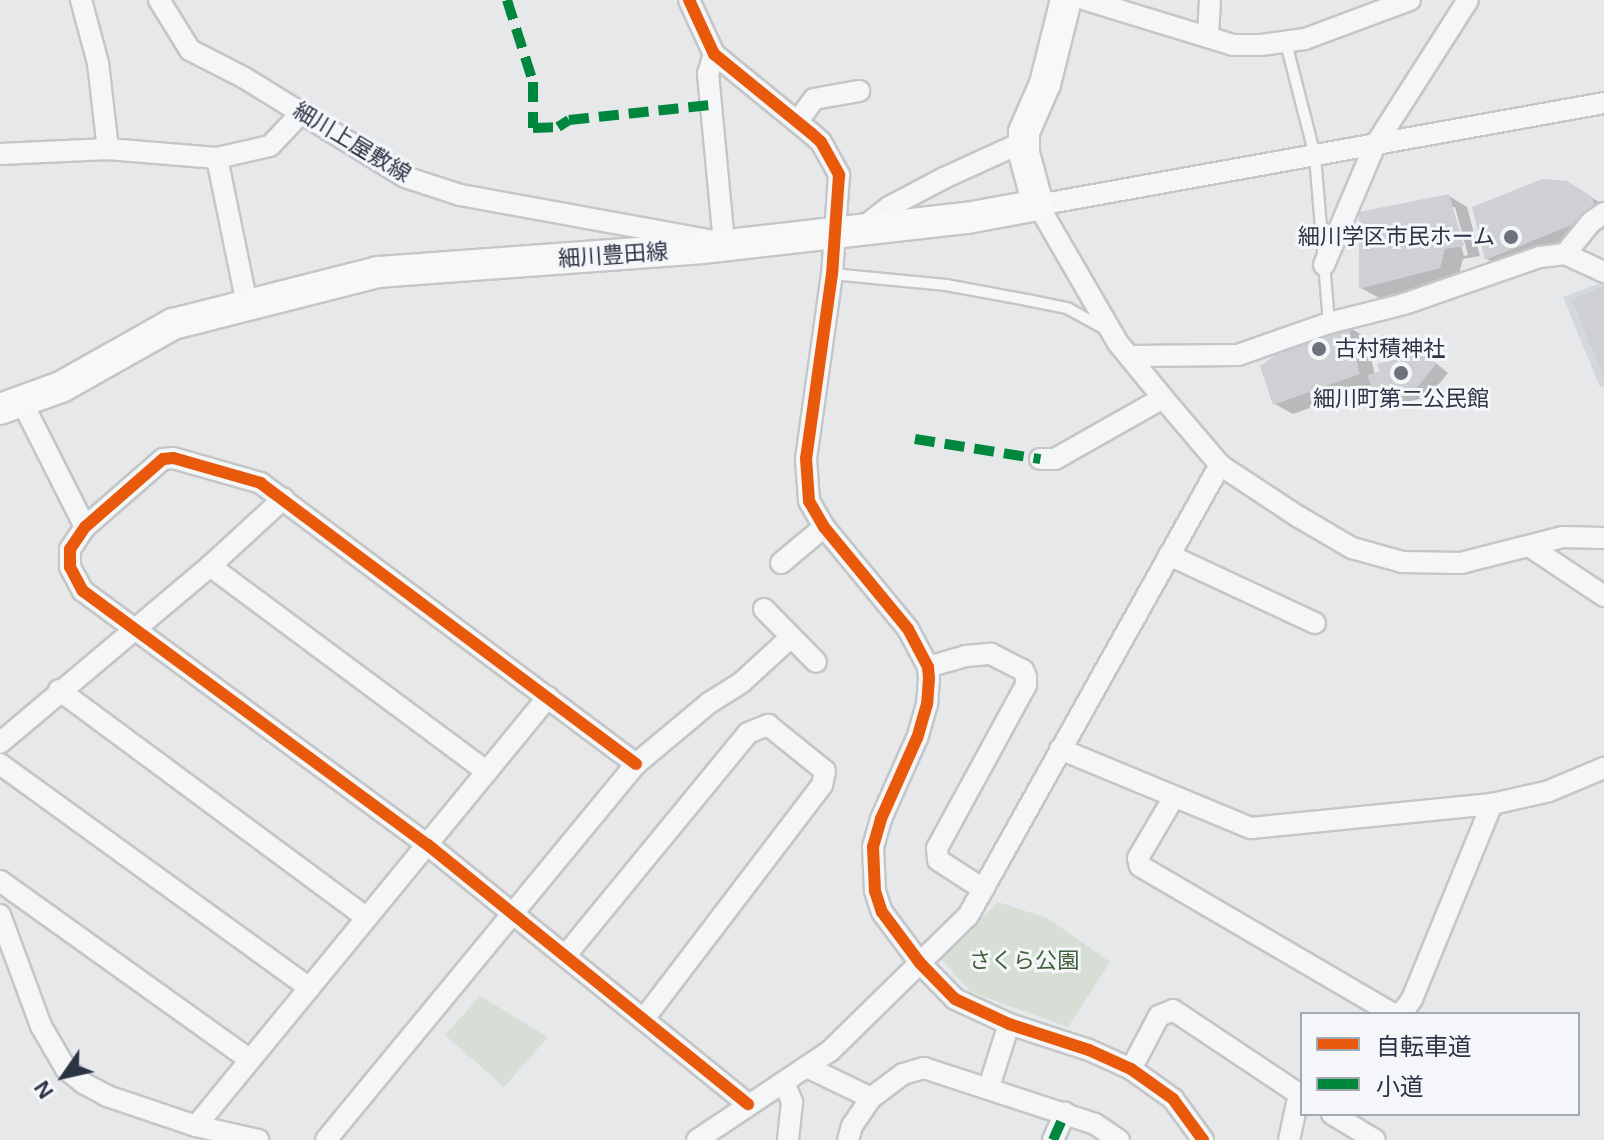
<!DOCTYPE html>
<html>
<head>
<meta charset="utf-8">
<style>
  body { margin:0 }
  #map { position:relative; width:1604px; height:1140px; overflow:hidden; background:#e6e8ea; font-family:Helvetica,"Noto Sans JP",sans-serif }
  div>[style] { position:absolute }
  [style*='--x'] { left:calc(var(--x)*1px); top:calc(var(--y)*1px); width:calc(var(--w)*1px); rotate:calc(var(--a)*1deg) }
  .built>* { inset:0; background:#d4d7dd }
  .green>* { inset:0; background:#d6ded6 }
  .shadow>* { inset:0; background:#0003 }
  .building>* { inset:0; background:#ced0d3 }
  .roads { filter:drop-shadow(2px 0 #c4c6c8) drop-shadow(-2px 0 #c4c6c8) drop-shadow(0 2px #c4c6c8) drop-shadow(0 -2px #c4c6c8) }
  .lane>* { height:10px; margin:-5px; padding:0 5px; transform-origin:5px; border-radius:5px; background:#f5f6f7 }
  .street>* { height:20px; margin:-10px; padding:0 10px; transform-origin:10px; border-radius:10px; background:#f5f6f7 }
  .secondary>* { height:30px; margin:-15px; padding:0 15px; transform-origin:15px; border-radius:15px; background:#f8f8f8 }
  .quiet>* { height:10px; margin-top:-5px; transform-origin:0; background:repeating-linear-gradient(90deg,#00873e 0 20px,transparent 0 30px) }
  .cycleway>* { height:12px; margin:-6px; padding:0 6px; transform-origin:6px; border-radius:6px; background:#e8590c }
  .dots>* { width:22px; height:22px; translate:-50% -50%; box-sizing:border-box; border:4px solid #f4f6f9; border-radius:50% }
  span { translate:-50% -50%; white-space:nowrap; text-align:center; line-height:1.15; -webkit-text-stroke:6px #f4f6f9; paint-order:stroke }
  .street-label { font-size:22px; color:#2b3445 }
  .poi-label { font-size:22px; color:#2b3445 }
  .right { translate:-100% -50%; text-align:right }
  .left { translate:0 -50%; text-align:left }
  .park-label { font-size:22px; color:#3f6138 }
  .legend { position:absolute; left:1300px; top:1012px; width:280px; height:104px; box-sizing:border-box; background:#f4f6f9; border:2px solid #a4a8b1; margin:0; padding:10px 14px; list-style:none; font-size:24px; color:#2b3445 }
  .legend li { display:flex; align-items:center; gap:16px; height:40px }
  .legend b { width:40px; border:2px solid #a4a8b1 }
  .north { position:absolute; left:24px; top:1036px; width:80px; height:80px; -webkit-text-stroke:6px #f4f6f9; paint-order:stroke; rotate:236deg; font-size:22px; font-weight:700; line-height:32px; text-align:center; color:#2b3445 }
  .north::after { content:''; display:block; margin:auto; width:28px; height:36px; background:#2b3445; clip-path:polygon(50% 0,100% 100%,50% 72%,0 100%) }
</style>
</head>
<body>
<div id="map">
  <div class="built">
    <div style="clip-path:polygon(1604px 282px,1604px 387px,1600px 387px,1563px 297px)"></div>
  </div>
  <div class="green">
    <div style="clip-path:polygon(998px 902px,1047px 918px,1110px 962px,1068px 1027px,971px 992px,941px 959px)"></div>
    <div style="clip-path:polygon(480px 996px,548px 1037px,504px 1087px,445px 1035px)"></div>
  </div>
  <div class="shadow">
    <div style="clip-path:polygon(1566px 183px,1604px 205px,1604px 229px,1504px 269px,1487px 259px)"></div>
    <div style="clip-path:polygon(evenodd,1449px 196px,1467px 207px,1480px 256px,1463px 259px,1458px 277px,1379px 298px,1361px 288px,1449px 196px,1450px 207px,1455px 207px,1468px 255px,1464px 256px,1450px 207px)"></div>
    <div style="clip-path:polygon(1348px 327px,1366px 337px,1375px 375px,1426px 355px,1448px 373px,1428px 397px,1407px 402px,1391px 401px,1377px 393px,1373px 385px,1293px 414px,1275px 404px)"></div>
  </div>
  <div class="building">
    <div style="clip-path:polygon(1542px 179px,1567px 181px,1591px 196px,1599px 214px,1485px 260px,1472px 207px)"></div>
    <div style="clip-path:polygon(1449px 194px,1464px 246px,1445px 249px,1440px 268px,1359px 289px,1359px 212px)"></div>
    <div style="clip-path:polygon(1604px 286px,1604px 377px,1572px 300px)"></div>
    <div style="clip-path:polygon(1348px 325px,1360px 374px,1273px 405px,1260px 366px,1306px 333px)"></div>
    <div style="clip-path:polygon(1426px 352px,1436px 364px,1415px 390px,1393px 396px,1375px 395px,1367px 375px,1380px 371px,1377px 364px)"></div>
  </div>
  <div class="roads">
    <div class="lane">
      <div style="--x:1286;--y:43;--w:117;--a:75.6"></div>
      <div style="--x:1315;--y:156;--w:168;--a:85.2"></div>
      <div style="--x:832;--y:274;--w:115;--a:5.5"></div>
      <div style="--x:946;--y:285;--w:82;--a:10.5"></div>
      <div style="--x:1027;--y:300;--w:41;--a:11.3"></div>
      <div style="--x:1067;--y:308;--w:46;--a:28.8"></div>
    </div>
    <div class="street">
      <div style="--x:81;--y:0;--w:65;--a:74.9"></div>
      <div style="--x:98;--y:63;--w:87;--a:83.4"></div>
      <div style="--x:159;--y:0;--w:59;--a:58.2"></div>
      <div style="--x:190;--y:50;--w:59;--a:27"></div>
      <div style="--x:243;--y:77;--w:190;--a:31.7"></div>
      <div style="--x:405;--y:177;--w:58;--a:18.1"></div>
      <div style="--x:460;--y:195;--w:268;--a:10.3"></div>
      <div style="--x:724;--y:243;--w:170;--a:-95.4"></div>
      <div style="--x:708;--y:74;--w:21;--a:-73"></div>
      <div style="--x:689;--y:0;--w:60;--a:65.2"></div>
      <div style="--x:714;--y:54;--w:125;--a:39.2"></div>
      <div style="--x:811;--y:133;--w:13;--a:42"></div>
      <div style="--x:821;--y:142;--w:38;--a:61"></div>
      <div style="--x:839;--y:175;--w:99;--a:94"></div>
      <div style="--x:832;--y:274;--w:186;--a:98"></div>
      <div style="--x:806;--y:458;--w:43;--a:86"></div>
      <div style="--x:809;--y:501;--w:30;--a:60"></div>
      <div style="--x:824;--y:527;--w:132;--a:50.5"></div>
      <div style="--x:908;--y:629;--w:43;--a:62.2"></div>
      <div style="--x:928;--y:667;--w:11;--a:85"></div>
      <div style="--x:929;--y:678;--w:26;--a:94"></div>
      <div style="--x:927;--y:704;--w:35;--a:106"></div>
      <div style="--x:917;--y:738;--w:89;--a:114"></div>
      <div style="--x:881;--y:819;--w:29;--a:106"></div>
      <div style="--x:873;--y:847;--w:44;--a:87.4"></div>
      <div style="--x:875;--y:891;--w:22;--a:72"></div>
      <div style="--x:882;--y:912;--w:64;--a:53.3"></div>
      <div style="--x:920;--y:963;--w:50;--a:45.8"></div>
      <div style="--x:955;--y:999;--w:60;--a:24.8"></div>
      <div style="--x:1009;--y:1024;--w:84;--a:18"></div>
      <div style="--x:1089;--y:1050;--w:46;--a:24.3"></div>
      <div style="--x:1131;--y:1069;--w:52;--a:35.5"></div>
      <div style="--x:1173;--y:1099;--w:51;--a:53.8"></div>
      <div style="--x:1086;--y:0;--w:154;--a:17"></div>
      <div style="--x:1233;--y:45;--w:28;--a:0"></div>
      <div style="--x:1261;--y:45;--w:44;--a:-7.8"></div>
      <div style="--x:1305;--y:39;--w:112;--a:-20.4"></div>
      <div style="--x:1208;--y:37;--w:37;--a:-87"></div>
      <div style="--x:1604;--y:103;--w:575;--a:169.78"></div>
      <div style="--x:1038;--y:205;--w:160;--a:59.9"></div>
      <div style="--x:1118;--y:343;--w:71;--a:50.7"></div>
      <div style="--x:1163;--y:398;--w:88;--a:49.6"></div>
      <div style="--x:1220;--y:465;--w:95;--a:33.4"></div>
      <div style="--x:1299;--y:517;--w:61;--a:30.3"></div>
      <div style="--x:1352;--y:548;--w:52;--a:15.6"></div>
      <div style="--x:1402;--y:562;--w:59;--a:1"></div>
      <div style="--x:1461;--y:563;--w:105;--a:-14.3"></div>
      <div style="--x:1563;--y:537;--w:41;--a:1.4"></div>
      <div style="--x:798;--y:121;--w:27;--a:-54"></div>
      <div style="--x:814;--y:99;--w:46;--a:-10.1"></div>
      <div style="--x:0;--y:154;--w:108;--a:-2.7"></div>
      <div style="--x:108;--y:149;--w:109;--a:4.7"></div>
      <div style="--x:217;--y:158;--w:54;--a:-12.8"></div>
      <div style="--x:270;--y:146;--w:47;--a:-46.7"></div>
      <div style="--x:217;--y:158;--w:149;--a:78.4"></div>
      <div style="--x:861;--y:229;--w:36;--a:-38"></div>
      <div style="--x:889;--y:207;--w:62;--a:-27.8"></div>
      <div style="--x:944;--y:178;--w:87;--a:-24.5"></div>
      <div style="--x:1565;--y:254;--w:41;--a:-50.9"></div>
      <div style="--x:1591;--y:222;--w:16;--a:-35"></div>
      <div style="--x:1324;--y:265;--w:128;--a:-67"></div>
      <div style="--x:1374;--y:147;--w:174;--a:-57.4"></div>
      <div style="--x:1130;--y:356;--w:108;--a:-0.5"></div>
      <div style="--x:1238;--y:355;--w:96;--a:-19.4"></div>
      <div style="--x:1329;--y:323;--w:77;--a:-14.2"></div>
      <div style="--x:1404;--y:304;--w:144;--a:-19.1"></div>
      <div style="--x:1540;--y:257;--w:25;--a:-7"></div>
      <div style="--x:1565;--y:254;--w:43;--a:24.8"></div>
      <div style="--x:23;--y:404;--w:138;--a:63.2"></div>
      <div style="--x:1040;--y:459;--w:15;--a:0"></div>
      <div style="--x:1055;--y:459;--w:124;--a:-29.5"></div>
      <div style="--x:1529;--y:546;--w:90;--a:33.7"></div>
      <div style="--x:1169;--y:555;--w:161;--a:25"></div>
      <div style="--x:781;--y:563;--w:56;--a:-39.9"></div>
      <div style="--x:210;--y:566;--w:345;--a:36.6"></div>
      <div style="--x:764;--y:609;--w:74;--a:45.5"></div>
      <div style="--x:928;--y:667;--w:40;--a:-16"></div>
      <div style="--x:966;--y:656;--w:25;--a:-5"></div>
      <div style="--x:991;--y:654;--w:36;--a:27"></div>
      <div style="--x:1023;--y:670;--w:8;--a:67"></div>
      <div style="--x:1026;--y:677;--w:8;--a:90"></div>
      <div style="--x:1026;--y:685;--w:186;--a:118.6"></div>
      <div style="--x:937;--y:848;--w:12;--a:85"></div>
      <div style="--x:938;--y:860;--w:54;--a:32.8"></div>
      <div style="--x:59;--y:690;--w:382;--a:36.5"></div>
      <div style="--x:0;--y:743;--w:275;--a:-40.1"></div>
      <div style="--x:210;--y:566;--w:100;--a:-42.6"></div>
      <div style="--x:1060;--y:749;--w:207;--a:22.5"></div>
      <div style="--x:1251;--y:828;--w:242;--a:-5.7"></div>
      <div style="--x:1492;--y:804;--w:58;--a:-12.8"></div>
      <div style="--x:1549;--y:791;--w:60;--a:-22.7"></div>
      <div style="--x:0;--y:764;--w:382;--a:35.9"></div>
      <div style="--x:636;--y:764;--w:469;--a:-143.2"></div>
      <div style="--x:261;--y:483;--w:91;--a:-164.1"></div>
      <div style="--x:173;--y:458;--w:10;--a:174"></div>
      <div style="--x:163;--y:459;--w:103;--a:138.9"></div>
      <div style="--x:85;--y:527;--w:27;--a:124"></div>
      <div style="--x:70;--y:549;--w:18;--a:90"></div>
      <div style="--x:70;--y:567;--w:27;--a:62"></div>
      <div style="--x:83;--y:591;--w:428;--a:36.4"></div>
      <div style="--x:428;--y:845;--w:412;--a:39"></div>
      <div style="--x:1174;--y:797;--w:71;--a:120.5"></div>
      <div style="--x:1138;--y:858;--w:8;--a:76"></div>
      <div style="--x:1140;--y:866;--w:292;--a:30.3"></div>
      <div style="--x:1392;--y:1013;--w:10;--a:0"></div>
      <div style="--x:1402;--y:1013;--w:17;--a:-54"></div>
      <div style="--x:1412;--y:999;--w:211;--a:-67.7"></div>
      <div style="--x:0;--y:881;--w:307;--a:35.6"></div>
      <div style="--x:0;--y:915;--w:118;--a:69.7"></div>
      <div style="--x:41;--y:1026;--w:50;--a:59.8"></div>
      <div style="--x:66;--y:1069;--w:22;--a:39"></div>
      <div style="--x:83;--y:1083;--w:27;--a:28"></div>
      <div style="--x:107;--y:1096;--w:94;--a:18.6"></div>
      <div style="--x:196;--y:1126;--w:64;--a:12.7"></div>
      <div style="--x:565;--y:956;--w:288;--a:-50.6"></div>
      <div style="--x:748;--y:733;--w:22;--a:-22"></div>
      <div style="--x:768;--y:725;--w:73;--a:38.9"></div>
      <div style="--x:825;--y:771;--w:14;--a:102"></div>
      <div style="--x:822;--y:785;--w:294;--a:127.3"></div>
      <div style="--x:809;--y:1068;--w:69;--a:25.8"></div>
      <div style="--x:1131;--y:1069;--w:60;--a:-62.2"></div>
      <div style="--x:1159;--y:1016;--w:15;--a:-23"></div>
      <div style="--x:1173;--y:1010;--w:155;--a:33.7"></div>
      <div style="--x:784;--y:1082;--w:22;--a:68"></div>
      <div style="--x:792;--y:1102;--w:38;--a:96"></div>
      <div style="--x:989;--y:1087;--w:66;--a:-72.4"></div>
      <div style="--x:1332;--y:1114;--w:50;--a:31.2"></div>
      <div style="--x:196;--y:1126;--w:555;--a:-50.63"></div>
      <div style="--x:326;--y:1140;--w:487;--a:-50.5"></div>
      <div style="--x:636;--y:764;--w:95;--a:-39.9"></div>
      <div style="--x:709;--y:703;--w:39;--a:-32"></div>
      <div style="--x:742;--y:682;--w:65;--a:-42.5"></div>
      <div style="--x:697;--y:1140;--w:160;--a:-33.8"></div>
      <div style="--x:830;--y:1051;--w:193;--a:-44.4"></div>
      <div style="--x:968;--y:916;--w:517;--a:-60.81"></div>
      <div style="--x:848;--y:1140;--w:15;--a:-74"></div>
      <div style="--x:852;--y:1126;--w:34;--a:-56"></div>
      <div style="--x:871;--y:1098;--w:40;--a:-37"></div>
      <div style="--x:903;--y:1074;--w:22;--a:-16"></div>
      <div style="--x:924;--y:1068;--w:180;--a:18.1"></div>
      <div style="--x:1095;--y:1124;--w:29;--a:34"></div>
      <div style="--x:1053;--y:1140;--w:30;--a:-66"></div>
      <div style="--x:1289;--y:1140;--w:47;--a:-77.7"></div>
    </div>
    <div class="secondary">
      <div style="--x:0;--y:409;--w:65;--a:-19.8"></div>
      <div style="--x:61;--y:387;--w:129;--a:-29.4"></div>
      <div style="--x:173;--y:324;--w:211;--a:-14.2"></div>
      <div style="--x:378;--y:272;--w:325;--a:-4.2"></div>
      <div style="--x:702;--y:248;--w:267;--a:-6.5"></div>
      <div style="--x:967;--y:218;--w:72;--a:-10.4"></div>
      <div style="--x:1038;--y:205;--w:54;--a:-105.1"></div>
      <div style="--x:1024;--y:153;--w:21;--a:-90"></div>
      <div style="--x:1024;--y:132;--w:52;--a:-66.4"></div>
      <div style="--x:1045;--y:84;--w:87;--a:-76"></div>
    </div>
  </div>
  <div class="quiet">
    <div style="--x:507;--y:0;--w:86;--a:72.4"></div>
    <div style="--x:533;--y:82;--w:46;--a:90"></div>
    <div style="--x:533;--y:128;--w:25;--a:-2"></div>
    <div style="--x:558;--y:127;--w:13;--a:-32"></div>
    <div style="--x:569;--y:120;--w:142;--a:-6.1"></div>
    <div style="--x:915;--y:439;--w:127;--a:9.1"></div>
    <div style="--x:1053;--y:1140;--w:30;--a:-66"></div>
  </div>
  <div class="cycleway">
    <div style="--x:689;--y:0;--w:60;--a:65.2"></div>
    <div style="--x:714;--y:54;--w:125;--a:39.2"></div>
    <div style="--x:811;--y:133;--w:13;--a:42"></div>
    <div style="--x:821;--y:142;--w:38;--a:61"></div>
    <div style="--x:839;--y:175;--w:99;--a:94"></div>
    <div style="--x:832;--y:274;--w:186;--a:98"></div>
    <div style="--x:806;--y:458;--w:43;--a:86"></div>
    <div style="--x:809;--y:501;--w:30;--a:60"></div>
    <div style="--x:824;--y:527;--w:132;--a:50.5"></div>
    <div style="--x:908;--y:629;--w:43;--a:62.2"></div>
    <div style="--x:928;--y:667;--w:11;--a:85"></div>
    <div style="--x:929;--y:678;--w:26;--a:94"></div>
    <div style="--x:927;--y:704;--w:35;--a:106"></div>
    <div style="--x:917;--y:738;--w:89;--a:114"></div>
    <div style="--x:881;--y:819;--w:29;--a:106"></div>
    <div style="--x:873;--y:847;--w:44;--a:87.4"></div>
    <div style="--x:875;--y:891;--w:22;--a:72"></div>
    <div style="--x:882;--y:912;--w:64;--a:53.3"></div>
    <div style="--x:920;--y:963;--w:50;--a:45.8"></div>
    <div style="--x:955;--y:999;--w:60;--a:24.8"></div>
    <div style="--x:1009;--y:1024;--w:84;--a:18"></div>
    <div style="--x:1089;--y:1050;--w:46;--a:24.3"></div>
    <div style="--x:1131;--y:1069;--w:52;--a:35.5"></div>
    <div style="--x:1173;--y:1099;--w:51;--a:53.8"></div>
    <div style="--x:636;--y:764;--w:469;--a:-143.2"></div>
    <div style="--x:261;--y:483;--w:91;--a:-164.1"></div>
    <div style="--x:173;--y:458;--w:10;--a:174"></div>
    <div style="--x:163;--y:459;--w:103;--a:138.9"></div>
    <div style="--x:85;--y:527;--w:27;--a:124"></div>
    <div style="--x:70;--y:549;--w:18;--a:90"></div>
    <div style="--x:70;--y:567;--w:27;--a:62"></div>
    <div style="--x:83;--y:591;--w:428;--a:36.4"></div>
    <div style="--x:428;--y:845;--w:412;--a:39"></div>
  </div>
  <div class="dots">
    <div style="left:1511px;top:237px;background:#6c737f"></div>
    <div style="left:1319px;top:349px;background:#6c737f"></div>
    <div style="left:1401px;top:373px;background:#6c737f"></div>
  </div>
  <div class="street-label">
    <span style="left:352px;top:142px;rotate:31deg">細川上屋敷線</span>
    <span style="left:613px;top:255px;rotate:-4deg">細川豊田線</span>
  </div>
  <div class="poi-label">
    <span class="right" style="left:1495px;top:237px">細川学区市民ホーム</span>
    <span class="left" style="left:1335px;top:349px">古村積神社</span>
    <span style="left:1401px;top:399px">細川町第二公民館</span>
  </div>
  <div class="park-label">
    <span style="left:1024px;top:961px">さくら公園</span>
  </div>
  <ul class="legend">
  <li><b style="height:10px;background:#e8590c"></b>自転車道</li>
  <li><b style="height:10px;background:#00873e"></b>小道</li>
  </ul>
  <div class="north">N</div>
</div>
</body>
</html>
